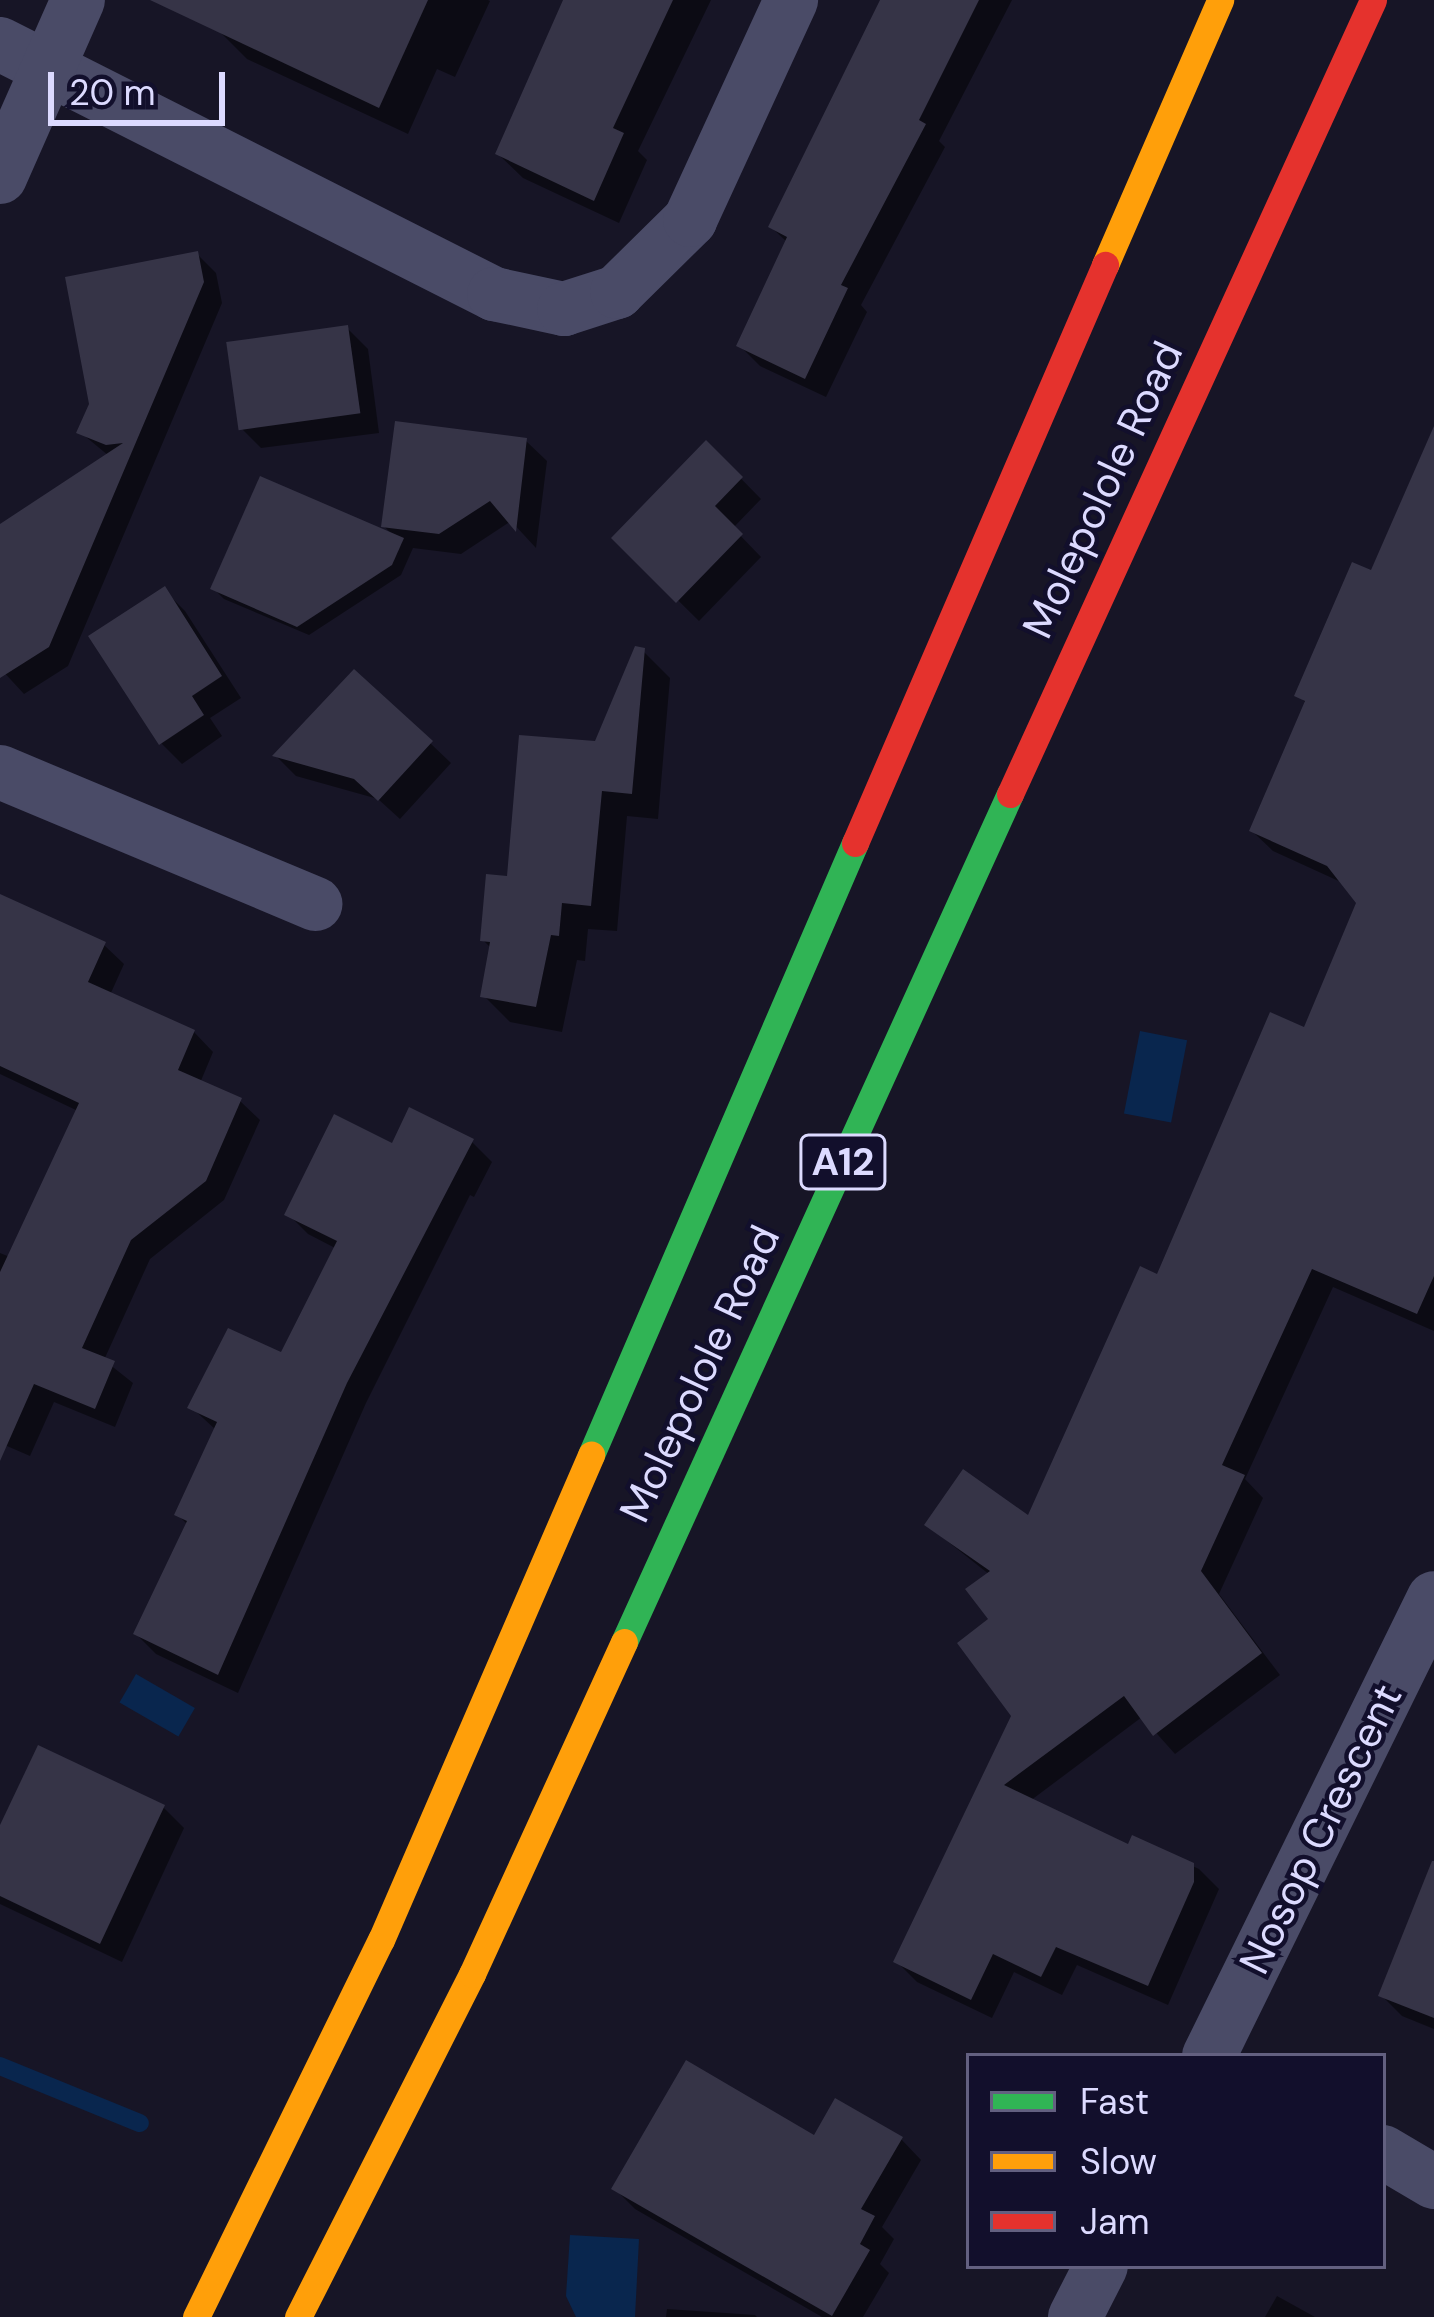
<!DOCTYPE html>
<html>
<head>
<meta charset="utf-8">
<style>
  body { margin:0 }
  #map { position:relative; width:1434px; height:2317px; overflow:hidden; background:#171526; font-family:"DM Sans",sans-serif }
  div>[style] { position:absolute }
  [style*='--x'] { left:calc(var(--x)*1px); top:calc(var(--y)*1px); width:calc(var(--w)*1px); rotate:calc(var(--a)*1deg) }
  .water>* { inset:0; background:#09264e; transform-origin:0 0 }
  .shadow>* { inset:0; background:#0007 }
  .stream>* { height:18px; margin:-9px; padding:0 9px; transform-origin:9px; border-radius:9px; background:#09264e }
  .building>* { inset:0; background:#363447; transform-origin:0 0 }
  .street>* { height:54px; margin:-27px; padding:0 27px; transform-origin:27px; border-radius:27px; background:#4a4b67 }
  .fast>* { height:27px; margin:-13.5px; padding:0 13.5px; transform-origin:13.5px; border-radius:13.5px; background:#30b455 }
  .slow>* { height:27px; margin:-13.5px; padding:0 13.5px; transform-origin:13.5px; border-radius:13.5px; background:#ff9f0a }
  .jam>* { height:27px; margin:-13.5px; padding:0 13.5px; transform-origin:13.5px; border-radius:13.5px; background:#e5322d }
  span { translate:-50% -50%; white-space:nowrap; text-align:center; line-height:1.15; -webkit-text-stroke:9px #120f2c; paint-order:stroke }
  .shield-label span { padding:3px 9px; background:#120f2c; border:3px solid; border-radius:9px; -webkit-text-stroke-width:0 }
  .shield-label { font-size:39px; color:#dcdaff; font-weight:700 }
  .street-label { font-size:42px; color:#dcdaff }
  .legend { position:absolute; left:966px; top:2053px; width:420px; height:216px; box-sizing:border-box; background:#120f2c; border:3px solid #636080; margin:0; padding:15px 21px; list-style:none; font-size:36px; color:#dcdaff }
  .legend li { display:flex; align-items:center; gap:24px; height:60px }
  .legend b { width:60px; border:3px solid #636080 }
  .scale { position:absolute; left:48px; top:72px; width:177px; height:54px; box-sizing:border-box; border:6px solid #dcdaff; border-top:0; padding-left:15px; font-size:36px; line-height:42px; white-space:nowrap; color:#dcdaff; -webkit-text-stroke:9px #120f2c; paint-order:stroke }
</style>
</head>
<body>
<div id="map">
  <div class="water">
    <div style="left:1140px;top:1031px;width:48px;height:84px;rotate:11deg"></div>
    <div style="left:136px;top:1674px;width:68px;height:33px;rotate:30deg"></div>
    <div style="clip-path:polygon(570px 2235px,639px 2239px,635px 2317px,576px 2317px,566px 2296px)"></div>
  </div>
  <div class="shadow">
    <div style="clip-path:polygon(234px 0,488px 0,490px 1px,455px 77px,437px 69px,408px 134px,247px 59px,219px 31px)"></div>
    <div style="clip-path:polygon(567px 0,711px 0,638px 151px,647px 160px,619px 223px,523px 178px,498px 154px)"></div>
    <div style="clip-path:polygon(883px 0,1012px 0,939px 141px,945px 147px,861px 305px,867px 312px,826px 397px,760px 366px,739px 345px,788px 243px,771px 227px)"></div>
    <div style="clip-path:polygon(197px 254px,216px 273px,222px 303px,68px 666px,24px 694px,0 668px,0 527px,109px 456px,80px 432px,92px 404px)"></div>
    <div style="clip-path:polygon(347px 328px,368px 349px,379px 433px,261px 448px,240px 427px)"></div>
    <div style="clip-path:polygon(526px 441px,547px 461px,536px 548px,511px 521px,461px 554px,413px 548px,401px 575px,309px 635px,224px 599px,214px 589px,394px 537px,384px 526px)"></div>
    <div style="clip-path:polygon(707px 444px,761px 499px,733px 528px,761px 557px,699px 621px,615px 538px)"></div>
    <div style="clip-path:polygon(1434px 511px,1434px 1331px,1333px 1287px,1245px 1479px,1263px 1498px,1219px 1594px,1280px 1675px,1175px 1754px,1142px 1717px,1030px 1801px,1130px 1848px,1134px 1839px,1199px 1869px,1219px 1889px,1168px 2005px,1077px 1965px,1062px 1995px,1014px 1972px,992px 2018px,917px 1982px,897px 1962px,1015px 1715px,992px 1620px,990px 1575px,927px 1525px,1029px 1519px,1159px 1278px,1305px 1031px,1359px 903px,1343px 883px,1273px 851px,1252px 831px,1307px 704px,1298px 695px,1372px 574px)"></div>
    <div style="clip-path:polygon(164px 590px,185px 611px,241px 698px,210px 718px,222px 736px,182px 764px,161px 743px)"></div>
    <div style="clip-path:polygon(643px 651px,670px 678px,658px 819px,627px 816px,617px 931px,588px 929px,585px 961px,577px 960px,562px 1032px,510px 1022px,484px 996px,492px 949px,483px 940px,510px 879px,596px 745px)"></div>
    <div style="clip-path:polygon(430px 743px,451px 763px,400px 819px,378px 799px,296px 776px,276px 756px)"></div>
    <div style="clip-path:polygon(0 898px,104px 945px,124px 964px,110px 995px,194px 1032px,213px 1052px,200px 1083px,240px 1101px,260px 1120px,224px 1200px,150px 1259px,104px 1360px,133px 1383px,115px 1427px,54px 1402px,30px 1456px,0 1443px,0 1253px,10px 1257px,78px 1111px,0 1074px)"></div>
    <div style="clip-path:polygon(472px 1142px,492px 1162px,474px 1197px,470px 1195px,366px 1403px,238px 1693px,156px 1654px,136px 1634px,189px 1526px,177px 1514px,216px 1430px,191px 1407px,283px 1356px,337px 1249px,308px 1234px,288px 1214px,394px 1147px)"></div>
    <div style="clip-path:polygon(163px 1807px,184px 1828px,122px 1962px,0 1904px,0 1832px)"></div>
    <div style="clip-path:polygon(1434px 1863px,1434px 2029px,1402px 2016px,1381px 1995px)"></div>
    <div style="clip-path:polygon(815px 2139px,901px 2139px,921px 2160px,882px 2227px,894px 2239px,880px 2264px,889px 2273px,863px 2317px,822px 2317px,635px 2209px,615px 2189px)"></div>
    <div style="clip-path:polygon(1277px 2296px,1315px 2317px,1265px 2317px)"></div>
    <div style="clip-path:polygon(667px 2309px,755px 2315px,757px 2317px,666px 2317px)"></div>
  </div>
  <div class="stream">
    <div style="--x:0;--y:2066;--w:151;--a:22.2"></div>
  </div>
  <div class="building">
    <div style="clip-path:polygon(150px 0,428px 0,379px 108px)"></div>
    <div style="clip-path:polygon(563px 0,673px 0,613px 128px,624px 133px,594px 201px,495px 154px)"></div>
    <div style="clip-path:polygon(880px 0,979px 0,919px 120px,926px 124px,841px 285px,848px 288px,805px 379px,736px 346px,787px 237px,768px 227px)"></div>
    <div style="clip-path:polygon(198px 251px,204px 282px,49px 647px,0 678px,0 524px,123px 443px,106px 445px,76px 433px,89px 404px,65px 277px)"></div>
    <div style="left:348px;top:325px;width:89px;height:123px;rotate:82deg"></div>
    <div style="clip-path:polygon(395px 421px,527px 438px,516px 532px,490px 501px,439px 534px,381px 527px)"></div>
    <div style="clip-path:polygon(1434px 426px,1434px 1276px,1417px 1314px,1312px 1269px,1222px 1465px,1245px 1475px,1201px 1571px,1262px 1653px,1153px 1736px,1124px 1696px,1004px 1785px,1128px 1844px,1132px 1835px,1194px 1863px,1194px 1882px,1148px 1986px,1056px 1947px,1041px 1977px,993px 1954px,971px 2000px,893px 1962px,1011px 1716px,957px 1643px,988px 1619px,965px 1589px,990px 1571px,924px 1525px,963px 1469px,1028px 1515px,1140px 1266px,1157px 1274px,1270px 1012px,1304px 1027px,1356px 903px,1327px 866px,1249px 831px,1305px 701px,1294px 696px,1352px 562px,1371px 570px)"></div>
    <div style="clip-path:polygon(706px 440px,743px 477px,715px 506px,743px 534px,676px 603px,611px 538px)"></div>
    <div style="clip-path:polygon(260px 476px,404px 538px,392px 565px,297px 627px,210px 589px)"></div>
    <div style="clip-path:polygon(165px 586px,222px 676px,192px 696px,204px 715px,159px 745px,88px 636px)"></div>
    <div style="clip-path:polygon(635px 646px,645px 648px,632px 794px,602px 791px,591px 906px,562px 903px,559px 936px,551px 935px,536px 1007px,480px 997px,490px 942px,480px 941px,486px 874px,507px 876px,519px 735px,595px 741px)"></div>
    <div style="clip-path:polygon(354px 669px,433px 741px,378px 801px,354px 779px,272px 756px)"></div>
    <div style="clip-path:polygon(0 894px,106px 942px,88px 982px,195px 1030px,178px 1070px,242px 1098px,206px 1181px,131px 1240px,82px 1348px,115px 1361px,95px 1409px,34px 1384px,0 1461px,0 1272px,79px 1103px,0 1066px)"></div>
    <div style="clip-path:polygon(409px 1107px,474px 1139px,347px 1383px,218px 1675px,133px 1634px,187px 1521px,174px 1515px,217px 1422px,187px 1408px,228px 1328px,281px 1352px,337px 1241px,284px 1215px,334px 1114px,392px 1143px)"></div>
    <div style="clip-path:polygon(38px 1745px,165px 1805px,100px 1944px,0 1896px,0 1825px)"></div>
    <div style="clip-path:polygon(1432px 1861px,1434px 1861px,1434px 2018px,1378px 1996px)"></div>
    <div style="clip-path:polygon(686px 2060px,814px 2135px,835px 2098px,903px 2137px,861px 2209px,875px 2216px,860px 2244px,870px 2250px,832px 2316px,611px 2189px)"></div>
  </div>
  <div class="street">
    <div style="--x:0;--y:44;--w:554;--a:26.84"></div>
    <div style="--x:494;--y:294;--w:72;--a:12.1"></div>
    <div style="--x:564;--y:309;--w:56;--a:-17.8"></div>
    <div style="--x:617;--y:292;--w:103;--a:-44.6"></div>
    <div style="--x:690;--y:220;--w:242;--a:-65.3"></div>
    <div style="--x:0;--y:177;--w:193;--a:-66.2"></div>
    <div style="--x:0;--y:772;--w:342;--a:22.7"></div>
    <div style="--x:1209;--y:2056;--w:510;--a:-63.84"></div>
    <div style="--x:1383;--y:2152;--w:59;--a:30.5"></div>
    <div style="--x:1075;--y:2317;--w:57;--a:-63"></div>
  </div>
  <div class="fast">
    <div style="--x:591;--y:1455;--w:667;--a:-66.67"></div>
    <div style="--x:624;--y:1642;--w:932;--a:-65.53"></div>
  </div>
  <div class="slow">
    <div style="--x:1105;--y:265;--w:289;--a:-66.5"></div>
    <div style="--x:196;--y:2317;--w:420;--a:-63.9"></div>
    <div style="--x:381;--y:1940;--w:529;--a:-66.59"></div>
    <div style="--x:298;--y:2317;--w:385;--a:-63.1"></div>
    <div style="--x:472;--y:1974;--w:365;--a:-65.4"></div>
  </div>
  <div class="jam">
    <div style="--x:1010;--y:794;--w:873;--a:-65.43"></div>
    <div style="--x:855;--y:843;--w:630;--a:-66.61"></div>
  </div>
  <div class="shield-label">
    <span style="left:843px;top:1162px">A12</span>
  </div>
  <div class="street-label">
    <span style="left:1103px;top:490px;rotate:-65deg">Molepolole Road</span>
    <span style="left:700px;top:1374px;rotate:-65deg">Molepolole Road</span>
    <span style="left:1321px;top:1829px;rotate:-64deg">Nosop Crescent</span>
  </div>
  <ul class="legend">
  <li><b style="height:15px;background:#30b455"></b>Fast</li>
  <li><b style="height:15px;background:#ff9f0a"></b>Slow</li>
  <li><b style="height:15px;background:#e5322d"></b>Jam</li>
  </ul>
  <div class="scale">20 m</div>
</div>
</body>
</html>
